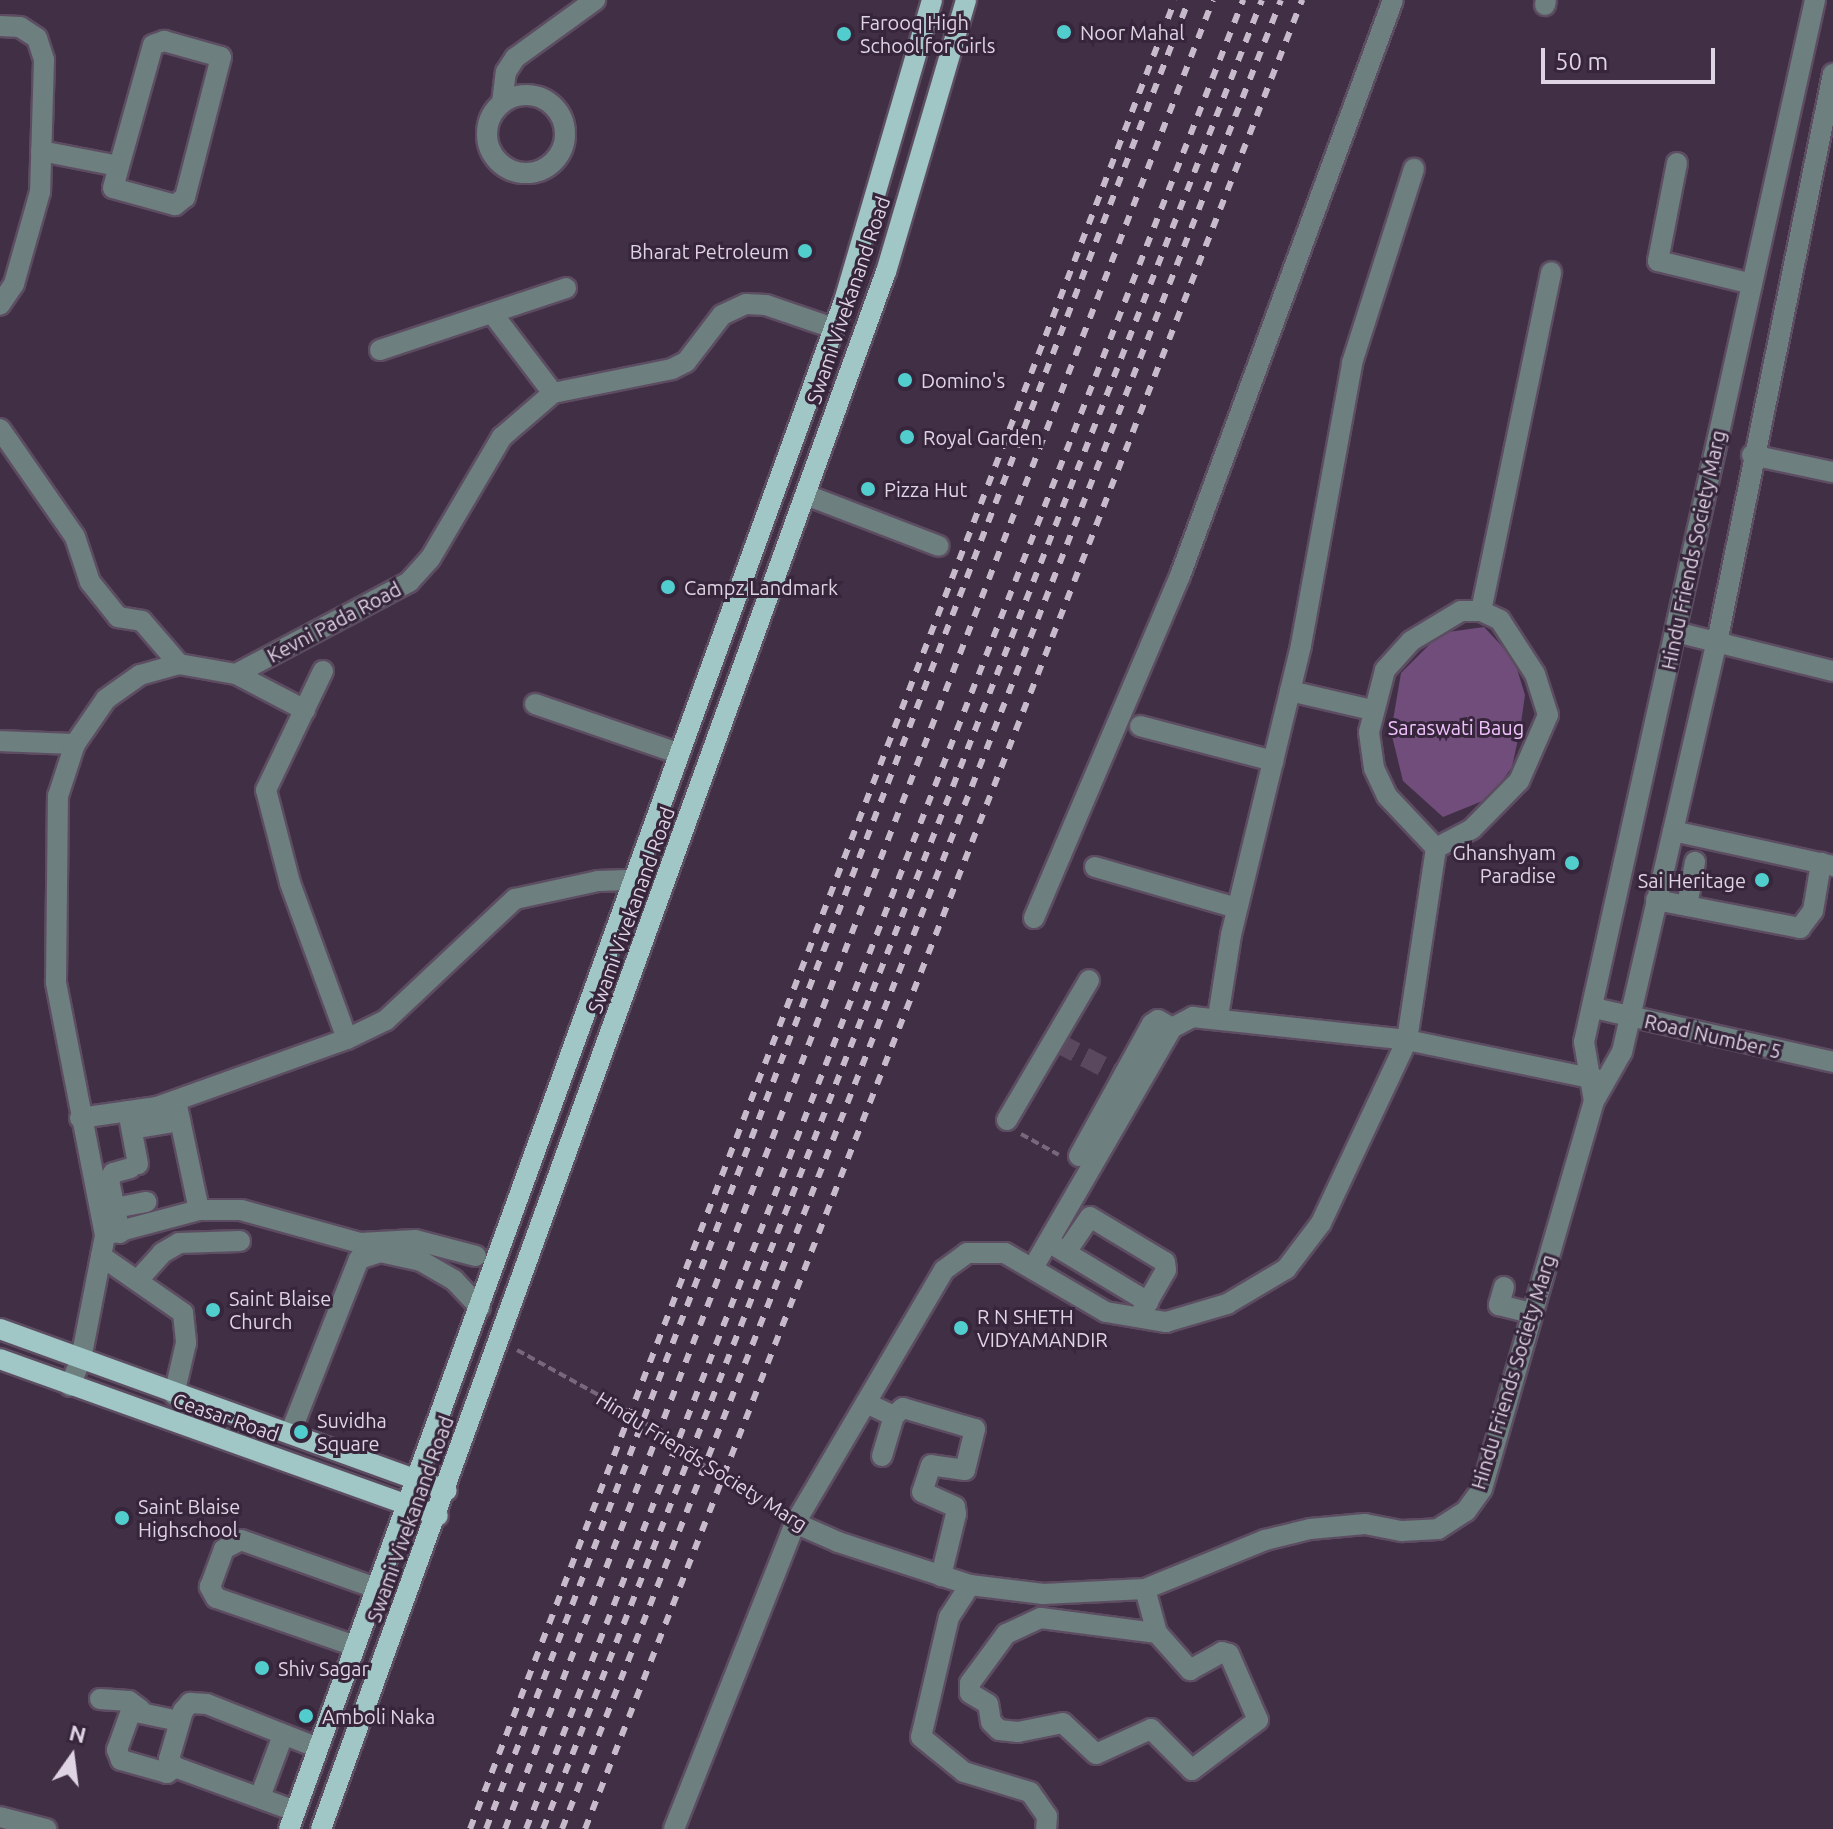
<!DOCTYPE html>
<html>
<head>
<meta charset="utf-8">
<style>
  body { margin:0 }
  #map { position:relative; width:1833px; height:1829px; overflow:hidden; background:#412f46; font-family:Ubuntu,sans-serif }
  div>[style] { position:absolute }
  [style*='--x'] { left:calc(var(--x)*1px); top:calc(var(--y)*1px); width:calc(var(--w)*1px); rotate:calc(var(--a)*1deg) }
  .green>* { inset:0; background:#704d7a }
  .minor-tunnel>* { height:20px; margin-top:-10px; transform-origin:0; background:repeating-linear-gradient(90deg,#59485e 0 20px,transparent 0 30px) }
  .path>* { height:4px; margin-top:-2px; transform-origin:0; background:repeating-linear-gradient(90deg,#77687c 0 8px,transparent 0 12px) }
  .roads { filter:drop-shadow(2px 0 #5d4d62) drop-shadow(-2px 0 #5d4d62) drop-shadow(0 2px #5d4d62) drop-shadow(0 -2px #5d4d62) }
  .minor>* { height:20px; margin:-10px; padding:0 10px; transform-origin:10px; border-radius:10px; background:#6d7f7f }
  .minor>.ring { margin:-10px; padding:0; box-sizing:content-box; background:none; border:20px solid #6d7f7f; border-radius:50% }
  .major>* { height:20px; margin:-10px; padding:0 10px; transform-origin:10px; border-radius:10px; background:#a0c6c6 }
  .rail>* { height:6px; margin-top:-3px; transform-origin:0; background:repeating-linear-gradient(90deg,#c7bbcb 0 10px,transparent 0 20px) }
  .dots>* { width:22px; height:22px; translate:-50% -50%; box-sizing:border-box; border:4px solid #36253b; border-radius:50% }
  span { translate:-50% -50%; white-space:nowrap; text-align:center; line-height:1.15; -webkit-text-stroke:6px #36253b; paint-order:stroke }
  .poi-label { font-size:20px; color:#dfd4e3 }
  .left { translate:0 -50%; text-align:left }
  .right { translate:-100% -50%; text-align:right }
  .street-label { font-size:20px; color:#dfd4e3 }
  .park-label { font-size:20px; color:#f1c3fe }
  .north { position:absolute; left:32px; top:1717px; width:80px; height:80px; -webkit-text-stroke:6px #36253b; paint-order:stroke; rotate:14deg; font-size:22px; font-weight:700; line-height:32px; text-align:center; color:#dfd4e3 }
  .north::after { content:''; display:block; margin:auto; width:28px; height:36px; background:#dfd4e3; clip-path:polygon(50% 0,100% 100%,50% 72%,0 100%) }
  .scale { position:absolute; left:1541px; top:48px; width:174px; height:36px; box-sizing:border-box; border:4px solid #dfd4e3; border-top:0; padding-left:10px; font-size:24px; line-height:28px; white-space:nowrap; color:#dfd4e3; -webkit-text-stroke:6px #36253b; paint-order:stroke }
</style>
</head>
<body>
<div id="map">
  <div class="green">
    <div style="clip-path:polygon(1484px 627px,1514px 659px,1525px 695px,1520px 730px,1512px 767px,1490px 798px,1443px 817px,1403px 781px,1391px 732px,1401px 673px,1441px 633px)"></div>
  </div>
  <div class="minor-tunnel">
    <div style="--x:1058;--y:1043;--w:71;--a:27.6"></div>
  </div>
  <div class="path">
    <div style="--x:1021;--y:1134;--w:43;--a:28.9"></div>
    <div style="--x:517;--y:1350;--w:130;--a:28.9"></div>
    <div style="--x:631;--y:1413;--w:112;--a:35.5"></div>
    <div style="--x:722;--y:1478;--w:65;--a:26.6"></div>
  </div>
  <div class="roads">
    <div class="minor">
      <div style="--x:1545;--y:5;--w:5;--a:-79"></div>
      <div style="--x:0;--y:26;--w:20;--a:3"></div>
      <div style="--x:20;--y:27;--w:20;--a:33"></div>
      <div style="--x:37;--y:38;--w:23;--a:72"></div>
      <div style="--x:44;--y:60;--w:132;--a:91.7"></div>
      <div style="--x:40;--y:192;--w:96;--a:105.8"></div>
      <div style="--x:14;--y:284;--w:25;--a:124"></div>
      <div style="--x:164;--y:41;--w:59;--a:15.7"></div>
      <div style="--x:221;--y:57;--w:145;--a:104.4"></div>
      <div style="--x:185;--y:197;--w:13;--a:141"></div>
      <div style="--x:175;--y:205;--w:64;--a:-164.7"></div>
      <div style="--x:113;--y:188;--w:148;--a:-74.4"></div>
      <div style="--x:153;--y:45;--w:12;--a:-20"></div>
      <div class="ring" style="left:487px;top:95px;width:58px;height:58px"></div>
      <div style="--x:502;--y:103;--w:31;--a:-83"></div>
      <div style="--x:506;--y:72;--w:17;--a:-57"></div>
      <div style="--x:515;--y:58;--w:99;--a:-35.9"></div>
      <div style="--x:41;--y:151;--w:78;--a:11"></div>
      <div style="--x:1677;--y:163;--w:100;--a:101"></div>
      <div style="--x:1658;--y:261;--w:97;--a:13.7"></div>
      <div style="--x:492;--y:313;--w:101;--a:52.7"></div>
      <div style="--x:380;--y:350;--w:196;--a:-18.4"></div>
      <div style="--x:0;--y:429;--w:131;--a:55.2"></div>
      <div style="--x:75;--y:537;--w:47;--a:71.6"></div>
      <div style="--x:90;--y:582;--w:45;--a:51.3"></div>
      <div style="--x:118;--y:617;--w:24;--a:9"></div>
      <div style="--x:142;--y:621;--w:57;--a:49.3"></div>
      <div style="--x:1752;--y:455;--w:83;--a:11.9"></div>
      <div style="--x:806;--y:495;--w:142;--a:21"></div>
      <div style="--x:1461;--y:611;--w:20;--a:0"></div>
      <div style="--x:1481;--y:611;--w:21;--a:25"></div>
      <div style="--x:1500;--y:620;--w:64;--a:57.1"></div>
      <div style="--x:1535;--y:674;--w:43;--a:72.4"></div>
      <div style="--x:1548;--y:715;--w:72;--a:113.7"></div>
      <div style="--x:1519;--y:781;--w:67;--a:134.4"></div>
      <div style="--x:1472;--y:829;--w:41;--a:152.2"></div>
      <div style="--x:1436;--y:848;--w:71;--a:-133.3"></div>
      <div style="--x:1387;--y:796;--w:31;--a:-115"></div>
      <div style="--x:1374;--y:768;--w:36;--a:-98"></div>
      <div style="--x:1369;--y:732;--w:64;--a:-75.5"></div>
      <div style="--x:1385;--y:670;--w:39;--a:-48"></div>
      <div style="--x:1411;--y:641;--w:58;--a:-31"></div>
      <div style="--x:1481;--y:611;--w:346;--a:-78.3"></div>
      <div style="--x:1676;--y:632;--w:162;--a:14"></div>
      <div style="--x:323;--y:671;--w:132;--a:115.6"></div>
      <div style="--x:266;--y:790;--w:96;--a:75.5"></div>
      <div style="--x:290;--y:883;--w:166;--a:69.9"></div>
      <div style="--x:236;--y:674;--w:196;--a:-28"></div>
      <div style="--x:409;--y:582;--w:31;--a:-48"></div>
      <div style="--x:430;--y:559;--w:142;--a:-59.5"></div>
      <div style="--x:502;--y:437;--w:67;--a:-40.8"></div>
      <div style="--x:553;--y:393;--w:121;--a:-11.4"></div>
      <div style="--x:672;--y:369;--w:16;--a:-27"></div>
      <div style="--x:686;--y:362;--w:59;--a:-52.5"></div>
      <div style="--x:722;--y:315;--w:26;--a:-25"></div>
      <div style="--x:746;--y:304;--w:20;--a:3"></div>
      <div style="--x:766;--y:305;--w:71;--a:18.9"></div>
      <div style="--x:1290;--y:691;--w:84;--a:13"></div>
      <div style="--x:535;--y:704;--w:153;--a:19"></div>
      <div style="--x:1140;--y:726;--w:138;--a:14.7"></div>
      <div style="--x:0;--y:741;--w:75;--a:2.3"></div>
      <div style="--x:1673;--y:831;--w:164;--a:12.3"></div>
      <div style="--x:1095;--y:867;--w:148;--a:16.1"></div>
      <div style="--x:1656;--y:900;--w:147;--a:11"></div>
      <div style="--x:1800;--y:928;--w:21;--a:-53"></div>
      <div style="--x:1813;--y:911;--w:49;--a:-80.5"></div>
      <div style="--x:1687;--y:906;--w:45;--a:-79.7"></div>
      <div style="--x:1034;--y:918;--w:372;--a:-66.9"></div>
      <div style="--x:1180;--y:576;--w:614;--a:-69.71"></div>
      <div style="--x:1594;--y:1008;--w:245;--a:12.7"></div>
      <div style="--x:1218;--y:1017;--w:83;--a:-81"></div>
      <div style="--x:1231;--y:935;--w:298;--a:-76.4"></div>
      <div style="--x:1301;--y:645;--w:287;--a:-79.7"></div>
      <div style="--x:1352;--y:363;--w:204;--a:-72.3"></div>
      <div style="--x:176;--y:1101;--w:111;--a:78.1"></div>
      <div style="--x:1594;--y:1101;--w:60;--a:-99.6"></div>
      <div style="--x:1584;--y:1042;--w:1067;--a:-77.5"></div>
      <div style="--x:128;--y:1111;--w:54;--a:79.3"></div>
      <div style="--x:80;--y:1118;--w:78;--a:-8.1"></div>
      <div style="--x:157;--y:1107;--w:202;--a:-19.7"></div>
      <div style="--x:347;--y:1039;--w:43;--a:-26"></div>
      <div style="--x:386;--y:1020;--w:177;--a:-43.2"></div>
      <div style="--x:515;--y:899;--w:85;--a:-12.2"></div>
      <div style="--x:598;--y:881;--w:36;--a:-2"></div>
      <div style="--x:1007;--y:1120;--w:162;--a:-59.6"></div>
      <div style="--x:132;--y:1129;--w:49;--a:-9.5"></div>
      <div style="--x:1079;--y:1156;--w:151;--a:-61.1"></div>
      <div style="--x:1152;--y:1024;--w:7;--a:-34"></div>
      <div style="--x:1158;--y:1020;--w:16;--a:30"></div>
      <div style="--x:115;--y:1208;--w:32;--a:-11"></div>
      <div style="--x:120;--y:1233;--w:53;--a:-101.9"></div>
      <div style="--x:109;--y:1181;--w:9;--a:-63"></div>
      <div style="--x:113;--y:1173;--w:18;--a:-16"></div>
      <div style="--x:105;--y:1235;--w:97;--a:-14.9"></div>
      <div style="--x:199;--y:1210;--w:42;--a:0"></div>
      <div style="--x:241;--y:1210;--w:123;--a:15.5"></div>
      <div style="--x:360;--y:1243;--w:55;--a:-3.1"></div>
      <div style="--x:415;--y:1240;--w:63;--a:14.7"></div>
      <div style="--x:1055;--y:1246;--w:109;--a:31.1"></div>
      <div style="--x:1066;--y:1252;--w:42;--a:-55.6"></div>
      <div style="--x:1090;--y:1217;--w:87;--a:31"></div>
      <div style="--x:1165;--y:1262;--w:8;--a:83"></div>
      <div style="--x:1166;--y:1270;--w:54;--a:119.9"></div>
      <div style="--x:101;--y:1256;--w:100;--a:34.8"></div>
      <div style="--x:183;--y:1313;--w:30;--a:84"></div>
      <div style="--x:186;--y:1343;--w:53;--a:103"></div>
      <div style="--x:1034;--y:1266;--w:275;--a:-59.9"></div>
      <div style="--x:1172;--y:1028;--w:24;--a:-28"></div>
      <div style="--x:1193;--y:1017;--w:215;--a:6.1"></div>
      <div style="--x:1407;--y:1040;--w:198;--a:11.7"></div>
      <div style="--x:138;--y:1280;--w:36;--a:-48"></div>
      <div style="--x:162;--y:1253;--w:20;--a:-30"></div>
      <div style="--x:179;--y:1243;--w:61;--a:-1.9"></div>
      <div style="--x:1504;--y:1287;--w:19;--a:106"></div>
      <div style="--x:1499;--y:1305;--w:34;--a:14"></div>
      <div style="--x:70;--y:1386;--w:29;--a:-68"></div>
      <div style="--x:81;--y:1359;--w:126;--a:-79"></div>
      <div style="--x:105;--y:1235;--w:258;--a:-101"></div>
      <div style="--x:56;--y:982;--w:186;--a:-89.4"></div>
      <div style="--x:58;--y:796;--w:55;--a:-71.9"></div>
      <div style="--x:75;--y:744;--w:55;--a:-55.4"></div>
      <div style="--x:106;--y:699;--w:42;--a:-35.2"></div>
      <div style="--x:140;--y:675;--w:41;--a:-15.8"></div>
      <div style="--x:179;--y:664;--w:58;--a:10"></div>
      <div style="--x:236;--y:674;--w:78;--a:27.6"></div>
      <div style="--x:866;--y:1403;--w:31;--a:25"></div>
      <div style="--x:894;--y:1416;--w:12;--a:-42"></div>
      <div style="--x:903;--y:1408;--w:75;--a:16.3"></div>
      <div style="--x:975;--y:1429;--w:42;--a:103.7"></div>
      <div style="--x:965;--y:1470;--w:34;--a:-172"></div>
      <div style="--x:931;--y:1465;--w:28;--a:108"></div>
      <div style="--x:922;--y:1492;--w:36;--a:24"></div>
      <div style="--x:955;--y:1507;--w:7;--a:82"></div>
      <div style="--x:956;--y:1514;--w:64;--a:103.6"></div>
      <div style="--x:290;--y:1434;--w:188;--a:-68.5"></div>
      <div style="--x:359;--y:1259;--w:22;--a:-18"></div>
      <div style="--x:380;--y:1252;--w:42;--a:12.4"></div>
      <div style="--x:421;--y:1261;--w:38;--a:30"></div>
      <div style="--x:454;--y:1280;--w:38;--a:47"></div>
      <div style="--x:882;--y:1456;--w:42;--a:-73.3"></div>
      <div style="--x:795;--y:1523;--w:47;--a:23.8"></div>
      <div style="--x:838;--y:1542;--w:139;--a:18"></div>
      <div style="--x:970;--y:1585;--w:74;--a:7"></div>
      <div style="--x:1043;--y:1594;--w:102;--a:-2.8"></div>
      <div style="--x:1145;--y:1589;--w:130;--a:-22.2"></div>
      <div style="--x:1265;--y:1540;--w:46;--a:-13.7"></div>
      <div style="--x:1310;--y:1529;--w:55;--a:-5.2"></div>
      <div style="--x:1365;--y:1524;--w:38;--a:11"></div>
      <div style="--x:1402;--y:1531;--w:36;--a:-3"></div>
      <div style="--x:1438;--y:1529;--w:33;--a:-33"></div>
      <div style="--x:1466;--y:1511;--w:27;--a:-54"></div>
      <div style="--x:1482;--y:1489;--w:404;--a:-73.9"></div>
      <div style="--x:1594;--y:1101;--w:56;--a:-60.3"></div>
      <div style="--x:1622;--y:1052;--w:421;--a:-77"></div>
      <div style="--x:1717;--y:642;--w:580;--a:-78.46"></div>
      <div style="--x:970;--y:1585;--w:38;--a:123"></div>
      <div style="--x:949;--y:1617;--w:123;--a:103.1"></div>
      <div style="--x:921;--y:1737;--w:55;--a:39.1"></div>
      <div style="--x:964;--y:1772;--w:69;--a:16.9"></div>
      <div style="--x:1030;--y:1792;--w:29;--a:55"></div>
      <div style="--x:1047;--y:1816;--w:13;--a:94"></div>
      <div style="--x:1145;--y:1589;--w:46;--a:74.7"></div>
      <div style="--x:1041;--y:1618;--w:117;--a:7.4"></div>
      <div style="--x:1157;--y:1633;--w:50;--a:48.3"></div>
      <div style="--x:1190;--y:1670;--w:37;--a:-29"></div>
      <div style="--x:1222;--y:1652;--w:7;--a:16"></div>
      <div style="--x:1229;--y:1654;--w:72;--a:66.3"></div>
      <div style="--x:1258;--y:1720;--w:83;--a:142.9"></div>
      <div style="--x:1192;--y:1770;--w:58;--a:-135"></div>
      <div style="--x:1151;--y:1729;--w:60;--a:155.6"></div>
      <div style="--x:1096;--y:1754;--w:45;--a:-136.8"></div>
      <div style="--x:1063;--y:1723;--w:46;--a:168.7"></div>
      <div style="--x:1018;--y:1732;--w:19;--a:-174"></div>
      <div style="--x:999;--y:1730;--w:11;--a:-135"></div>
      <div style="--x:991;--y:1722;--w:18;--a:-99"></div>
      <div style="--x:988;--y:1704;--w:21;--a:-149"></div>
      <div style="--x:970;--y:1693;--w:10;--a:-90"></div>
      <div style="--x:970;--y:1683;--w:61;--a:-53.7"></div>
      <div style="--x:1006;--y:1634;--w:38;--a:-25"></div>
      <div style="--x:355;--y:1646;--w:147;--a:-160.9"></div>
      <div style="--x:216;--y:1598;--w:13;--a:-119"></div>
      <div style="--x:210;--y:1587;--w:40;--a:-69.8"></div>
      <div style="--x:224;--y:1549;--w:19;--a:-28"></div>
      <div style="--x:241;--y:1540;--w:143;--a:19.6"></div>
      <div style="--x:100;--y:1699;--w:29;--a:4"></div>
      <div style="--x:129;--y:1701;--w:14;--a:36"></div>
      <div style="--x:175;--y:1767;--w:10;--a:143"></div>
      <div style="--x:167;--y:1773;--w:48;--a:-164.2"></div>
      <div style="--x:121;--y:1760;--w:11;--a:-112"></div>
      <div style="--x:117;--y:1750;--w:41;--a:-70.3"></div>
      <div style="--x:131;--y:1711;--w:49;--a:11.8"></div>
      <div style="--x:260;--y:1797;--w:66;--a:-69.6"></div>
      <div style="--x:295;--y:1811;--w:128;--a:-159.9"></div>
      <div style="--x:175;--y:1767;--w:10;--a:-127"></div>
      <div style="--x:169;--y:1759;--w:50;--a:-73.7"></div>
      <div style="--x:183;--y:1711;--w:11;--a:-49"></div>
      <div style="--x:190;--y:1703;--w:17;--a:3"></div>
      <div style="--x:207;--y:1704;--w:119;--a:21.6"></div>
      <div style="--x:0;--y:1817;--w:48;--a:14.6"></div>
      <div style="--x:674;--y:1829;--w:329;--a:-68.4"></div>
      <div style="--x:795;--y:1523;--w:294;--a:-59.5"></div>
      <div style="--x:944;--y:1270;--w:29;--a:-36"></div>
      <div style="--x:967;--y:1253;--w:38;--a:0"></div>
      <div style="--x:1005;--y:1253;--w:117;--a:30.3"></div>
      <div style="--x:1106;--y:1312;--w:61;--a:9.5"></div>
      <div style="--x:1166;--y:1322;--w:64;--a:-16.4"></div>
      <div style="--x:1227;--y:1304;--w:69;--a:-30.7"></div>
      <div style="--x:1286;--y:1269;--w:58;--a:-52.7"></div>
      <div style="--x:1321;--y:1223;--w:202;--a:-64.8"></div>
      <div style="--x:1407;--y:1040;--w:194;--a:-81.4"></div>
    </div>
    <div class="major">
      <div style="--x:0;--y:1329;--w:475;--a:19.9"></div>
      <div style="--x:0;--y:1359;--w:465;--a:19.7"></div>
      <div style="--x:289;--y:1829;--w:1626;--a:-70.04"></div>
      <div style="--x:844;--y:301;--w:314;--a:-73.7"></div>
      <div style="--x:321;--y:1829;--w:1656;--a:-70.06"></div>
      <div style="--x:886;--y:272;--w:284;--a:-73.6"></div>
    </div>
  </div>
  <div class="rail">
    <div style="--x:470;--y:1829;--w:1960;--a:-68.92"></div>
    <div style="--x:486;--y:1829;--w:1959;--a:-68.98"></div>
    <div style="--x:505;--y:1829;--w:1961;--a:-68.84"></div>
    <div style="--x:526;--y:1829;--w:1965;--a:-68.59"></div>
    <div style="--x:543;--y:1829;--w:1965;--a:-68.54"></div>
    <div style="--x:562;--y:1829;--w:1965;--a:-68.54"></div>
    <div style="--x:585;--y:1829;--w:1965;--a:-68.59"></div>
  </div>
  <div class="dots">
    <div style="left:1064px;top:32px;background:#52cdce"></div>
    <div style="left:844px;top:34px;background:#52cdce"></div>
    <div style="left:805px;top:251px;background:#52cdce"></div>
    <div style="left:905px;top:380px;background:#52cdce"></div>
    <div style="left:907px;top:437px;background:#52cdce"></div>
    <div style="left:868px;top:489px;background:#52cdce"></div>
    <div style="left:668px;top:587px;background:#52cdce"></div>
    <div style="left:1572px;top:863px;background:#52cdce"></div>
    <div style="left:1762px;top:880px;background:#52cdce"></div>
    <div style="left:213px;top:1310px;background:#52cdce"></div>
    <div style="left:961px;top:1328px;background:#52cdce"></div>
    <div style="left:301px;top:1432px;background:#52cdce"></div>
    <div style="left:122px;top:1518px;background:#52cdce"></div>
    <div style="left:262px;top:1668px;background:#52cdce"></div>
    <div style="left:306px;top:1716px;background:#52cdce"></div>
  </div>
  <div class="poi-label">
    <span class="left" style="left:860px;top:34px">Farooq High<br>School for Girls</span>
    <span class="left" style="left:1080px;top:32px">Noor Mahal</span>
    <span class="right" style="left:789px;top:251px">Bharat Petroleum</span>
    <span class="left" style="left:921px;top:380px">Domino's</span>
    <span class="left" style="left:923px;top:437px">Royal Garden</span>
    <span class="left" style="left:884px;top:489px">Pizza Hut</span>
    <span class="left" style="left:684px;top:587px">Campz Landmark</span>
    <span class="right" style="left:1556px;top:864px">Ghanshyam<br>Paradise</span>
    <span class="right" style="left:1746px;top:880px">Sai Heritage</span>
    <span class="left" style="left:229px;top:1310px">Saint Blaise<br>Church</span>
    <span class="left" style="left:977px;top:1328px">R N SHETH<br>VIDYAMANDIR</span>
    <span class="left" style="left:317px;top:1432px">Suvidha<br>Square</span>
    <span class="left" style="left:138px;top:1518px">Saint Blaise<br>Highschool</span>
    <span class="left" style="left:278px;top:1668px">Shiv Sagar</span>
    <span class="left" style="left:322px;top:1716px">Amboli Naka</span>
  </div>
  <div class="street-label">
    <span style="left:848px;top:300px;rotate:-71deg">Swami Vivekanand Road</span>
    <span style="left:1693px;top:550px;rotate:-78deg">Hindu Friends Society Marg</span>
    <span style="left:334px;top:622px;rotate:-28deg">Kevni Pada Road</span>
    <span style="left:631px;top:910px;rotate:-70deg">Swami Vivekanand Road</span>
    <span style="left:1713px;top:1036px;rotate:13deg">Road Number 5</span>
    <span style="left:1513px;top:1372px;rotate:-73deg">Hindu Friends Society Marg</span>
    <span style="left:226px;top:1417px;rotate:19deg">Ceasar Road</span>
    <span style="left:702px;top:1461px;rotate:32deg">Hindu Friends Society Marg</span>
    <span style="left:410px;top:1519px;rotate:-70deg">Swami Vivekanand Road</span>
  </div>
  <div class="park-label">
    <span style="left:1456px;top:727px">Saraswati Baug</span>
  </div>
  <div class="north">N</div>
  <div class="scale">50 m</div>
</div>
</body>
</html>
